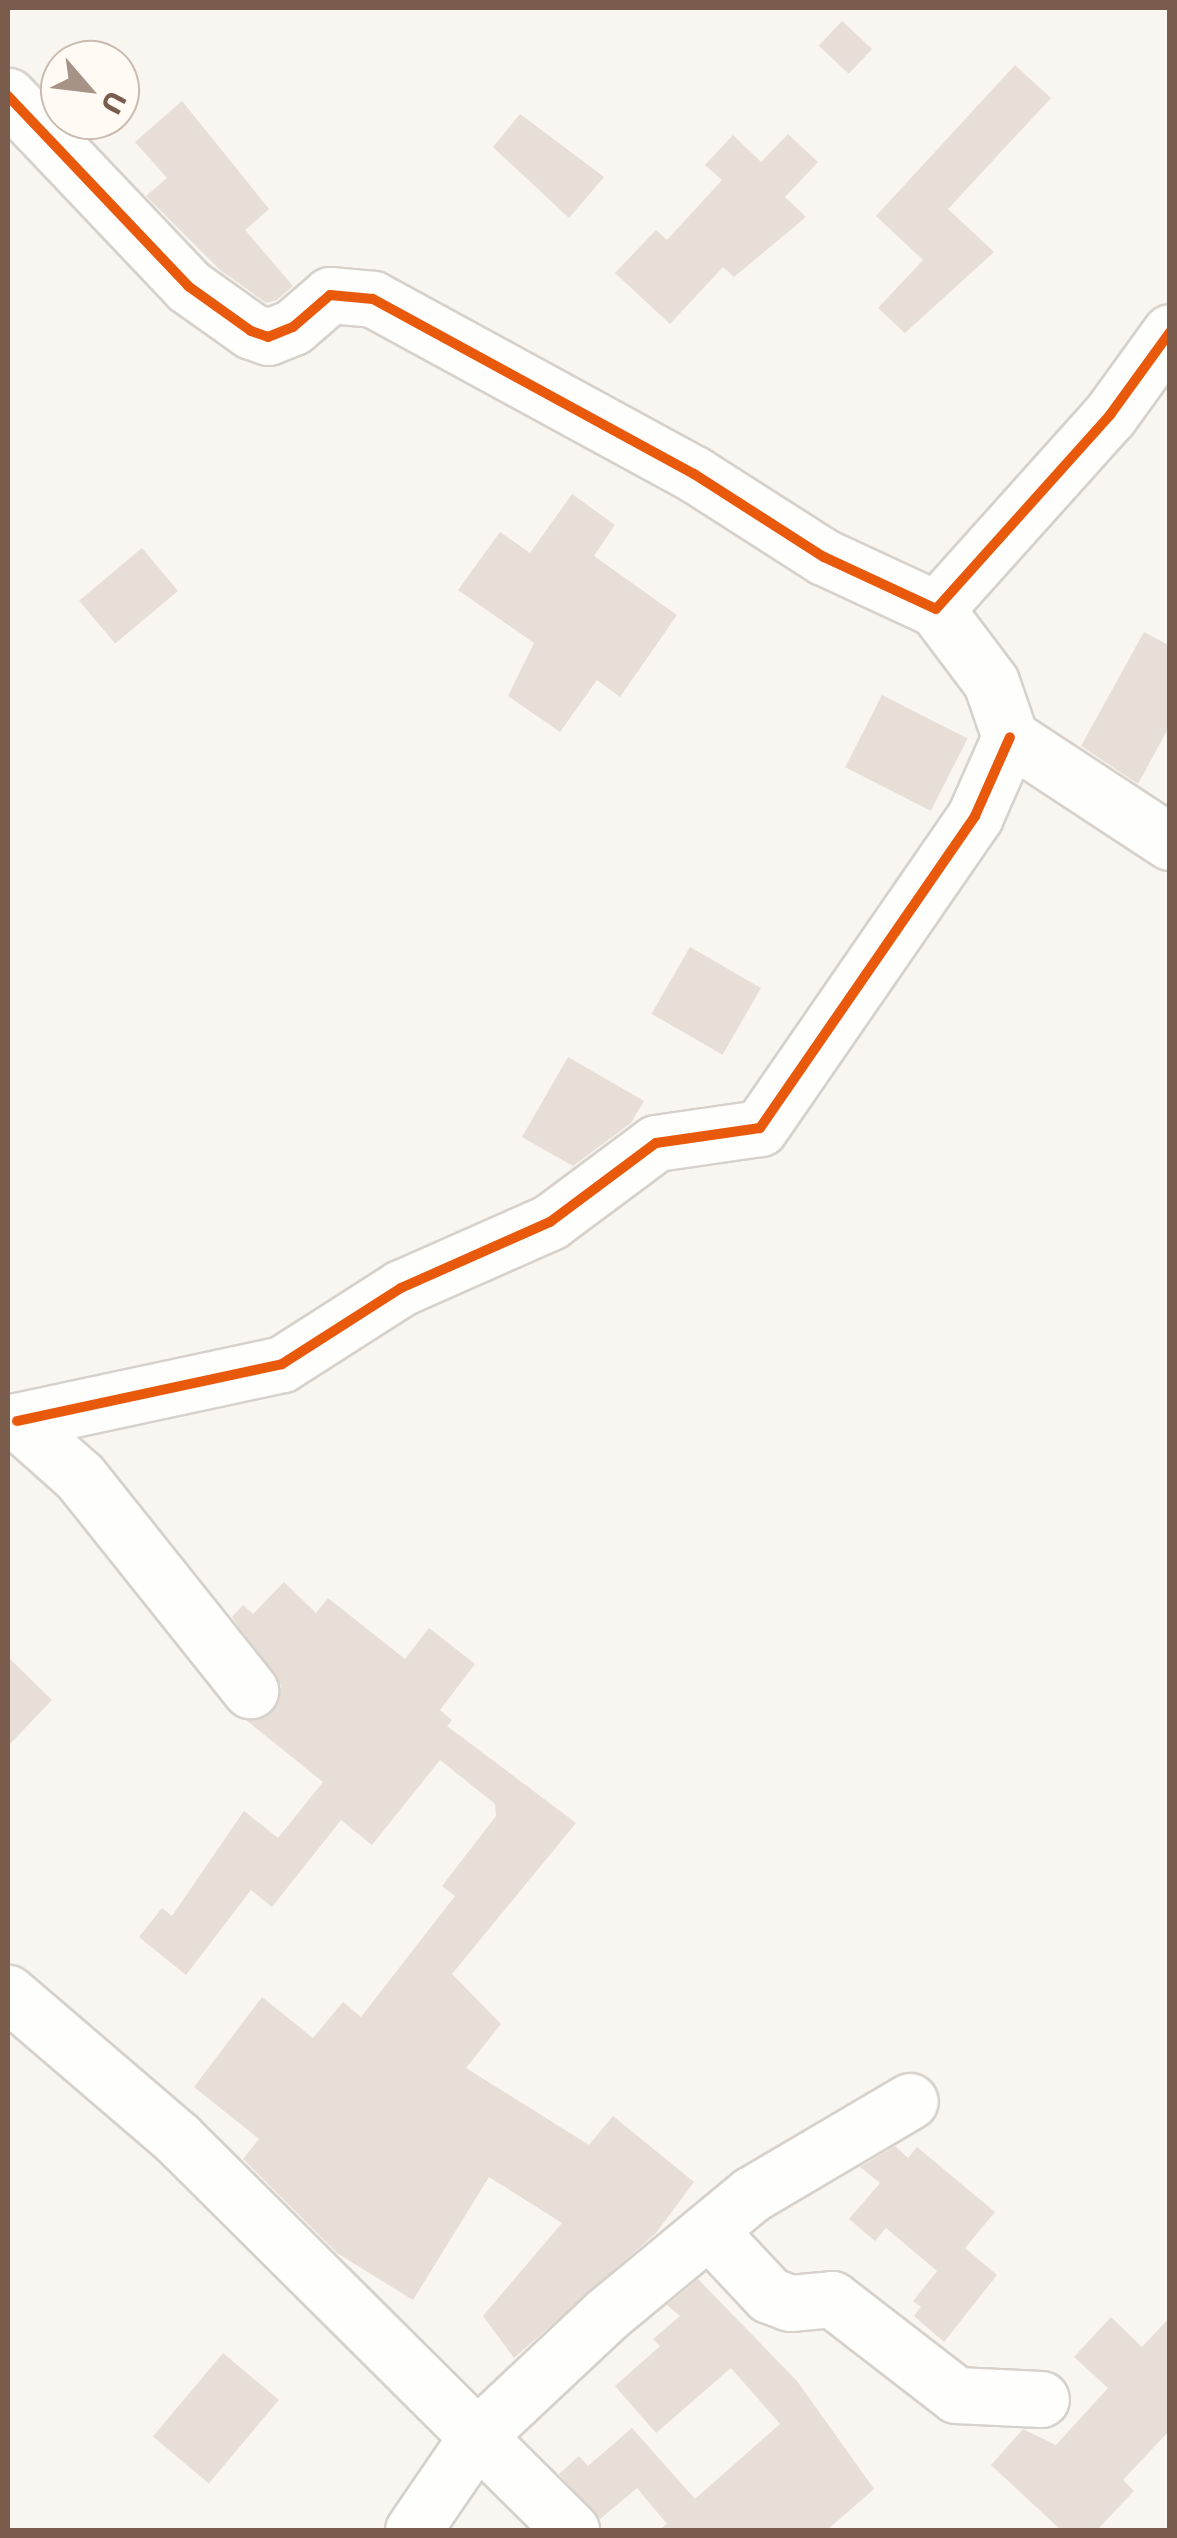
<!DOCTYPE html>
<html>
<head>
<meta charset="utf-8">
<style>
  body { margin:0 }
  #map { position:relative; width:1177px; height:2538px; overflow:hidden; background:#f9f5f0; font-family:Commissioner,sans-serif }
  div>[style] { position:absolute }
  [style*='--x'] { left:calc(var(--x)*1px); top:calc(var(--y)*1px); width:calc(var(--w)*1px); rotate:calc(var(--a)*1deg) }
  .building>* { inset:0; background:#e6ded7; transform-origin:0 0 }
  .roads { filter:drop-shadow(2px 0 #d7d1cb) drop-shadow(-2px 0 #d7d1cb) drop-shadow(0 2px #d7d1cb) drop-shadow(0 -2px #d7d1cb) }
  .minor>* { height:55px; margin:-27.5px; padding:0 27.5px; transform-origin:27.5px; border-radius:27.5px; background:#fefefd }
  .cycleway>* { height:10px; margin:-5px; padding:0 5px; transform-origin:5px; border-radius:5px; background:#e8590c }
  span { translate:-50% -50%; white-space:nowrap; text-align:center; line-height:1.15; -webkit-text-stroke:8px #fffaf3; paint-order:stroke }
  .frame { position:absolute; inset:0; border:10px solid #7a5c4d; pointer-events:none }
  .north { position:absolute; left:40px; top:40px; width:100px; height:100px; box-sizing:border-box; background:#fffaf3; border:2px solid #cabbb1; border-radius:50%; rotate:118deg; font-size:28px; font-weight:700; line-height:40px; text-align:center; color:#7a5c4d }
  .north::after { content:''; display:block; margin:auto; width:35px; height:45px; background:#a69286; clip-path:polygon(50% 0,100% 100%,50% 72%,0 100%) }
</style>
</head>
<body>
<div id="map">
  <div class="building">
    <div style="left:842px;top:21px;width:41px;height:34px;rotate:43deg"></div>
    <div style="clip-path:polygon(1015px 65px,1051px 98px,948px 209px,994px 252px,905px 333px,878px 308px,923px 260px,876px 216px)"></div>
    <div style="clip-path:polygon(182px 101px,269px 209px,245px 230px,293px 286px,277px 300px,266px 303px,220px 270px,146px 196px,167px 178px,135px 142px)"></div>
    <div style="clip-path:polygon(520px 114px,604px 177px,569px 218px,493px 147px)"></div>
    <div style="clip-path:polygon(788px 134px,818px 162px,785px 197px,806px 217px,734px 277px,723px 267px,670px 324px,615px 273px,656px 230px,667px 240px,722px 180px,705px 165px,733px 135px,761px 162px)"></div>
    <div style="clip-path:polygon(572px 494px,615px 525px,594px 556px,677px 615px,620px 697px,597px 680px,560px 732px,508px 696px,534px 643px,458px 590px,500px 532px,530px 553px)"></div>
    <div style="left:142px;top:548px;width:56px;height:82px;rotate:50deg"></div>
    <div style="clip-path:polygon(1144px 632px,1170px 646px,1170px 725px,1138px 784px,1081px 746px)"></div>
    <div style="left:882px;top:695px;width:96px;height:81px;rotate:27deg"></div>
    <div style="left:690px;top:947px;width:82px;height:77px;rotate:30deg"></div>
    <div style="clip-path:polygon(568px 1057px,644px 1101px,631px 1123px,573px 1166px,522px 1137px)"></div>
    <div style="clip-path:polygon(284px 1582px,316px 1613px,328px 1598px,405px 1659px,429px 1628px,475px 1664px,440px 1710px,452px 1720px,447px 1726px,576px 1823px,452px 1974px,501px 2024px,466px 2068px,589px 2145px,613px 2116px,694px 2182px,656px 2233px,514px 2358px,483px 2316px,562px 2223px,489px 2177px,413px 2300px,337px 2253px,243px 2159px,259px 2139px,194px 2087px,262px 1997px,313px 2038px,343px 2002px,361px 2017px,455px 1896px,442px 1886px,496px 1816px,495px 1804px,440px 1760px,372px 1845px,341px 1820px,272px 1907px,251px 1890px,186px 1975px,139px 1937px,162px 1908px,172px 1916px,244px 1811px,278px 1838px,323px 1782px,246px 1720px,270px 1714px,281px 1686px,232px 1617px,243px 1605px,253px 1614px)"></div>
    <div style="clip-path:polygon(8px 1657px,52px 1700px,8px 1746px)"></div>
    <div style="clip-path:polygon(895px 2146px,908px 2158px,917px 2147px,995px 2212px,965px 2248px,997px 2275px,944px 2342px,914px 2316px,921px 2307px,913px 2301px,937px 2271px,886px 2228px,875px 2241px,849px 2219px,880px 2183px,860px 2167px)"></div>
    <div style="clip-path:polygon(698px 2279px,797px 2381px,874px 2489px,827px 2530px,659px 2530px,667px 2524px,637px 2488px,600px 2519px,559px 2474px,579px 2456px,588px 2466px,632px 2428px,695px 2499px,780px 2424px,731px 2368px,656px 2433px,615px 2386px,660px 2346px,653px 2339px,680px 2316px,667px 2305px)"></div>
    <div style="clip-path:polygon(1111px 2317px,1142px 2347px,1170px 2317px,1170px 2430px,1123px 2480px,1134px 2491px,1097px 2530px,1061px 2530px,991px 2465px,1023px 2429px,1056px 2445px,1108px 2388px,1074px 2357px)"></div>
    <div style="left:223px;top:2353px;width:73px;height:109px;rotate:40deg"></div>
  </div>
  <div class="roads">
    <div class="minor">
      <div style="--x:8;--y:96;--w:262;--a:46.5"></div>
      <div style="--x:188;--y:286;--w:77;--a:35.5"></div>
      <div style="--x:251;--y:331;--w:18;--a:19"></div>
      <div style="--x:268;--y:337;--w:27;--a:-22"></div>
      <div style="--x:293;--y:327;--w:49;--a:-40.9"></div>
      <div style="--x:330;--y:295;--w:43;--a:5.3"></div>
      <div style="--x:373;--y:299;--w:366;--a:28.6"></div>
      <div style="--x:694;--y:474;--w:154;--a:32.6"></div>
      <div style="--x:824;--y:557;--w:123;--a:24.9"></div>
      <div style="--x:936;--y:609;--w:261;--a:-48.1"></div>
      <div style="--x:1110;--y:415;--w:102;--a:-54.1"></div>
      <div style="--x:936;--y:609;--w:91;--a:53"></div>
      <div style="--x:991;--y:682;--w:58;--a:70.9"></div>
      <div style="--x:1010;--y:737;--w:191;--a:33.3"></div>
      <div style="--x:17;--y:1421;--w:271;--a:-12.1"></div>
      <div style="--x:282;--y:1364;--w:141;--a:-32.6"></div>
      <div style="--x:401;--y:1288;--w:163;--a:-23.9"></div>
      <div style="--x:550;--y:1222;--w:132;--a:-36.7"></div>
      <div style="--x:656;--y:1143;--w:105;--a:-8.2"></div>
      <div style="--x:760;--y:1128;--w:379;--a:-55.4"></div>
      <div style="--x:975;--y:816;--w:86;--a:-66.1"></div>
      <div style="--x:17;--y:1421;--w:84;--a:41.6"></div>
      <div style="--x:80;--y:1477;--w:273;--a:51.4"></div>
      <div style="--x:8;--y:1993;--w:223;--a:40.6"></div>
      <div style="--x:177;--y:2138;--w:556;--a:44.85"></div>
      <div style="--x:709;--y:2231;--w:88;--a:46.8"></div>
      <div style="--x:769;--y:2295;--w:22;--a:21"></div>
      <div style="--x:790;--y:2303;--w:42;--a:-5.4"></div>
      <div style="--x:832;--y:2299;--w:157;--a:37.7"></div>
      <div style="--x:956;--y:2395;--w:85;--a:2.7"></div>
      <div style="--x:413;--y:2530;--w:115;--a:-55.6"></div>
      <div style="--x:478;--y:2435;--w:178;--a:-43.2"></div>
      <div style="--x:608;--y:2313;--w:187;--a:-39.6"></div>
      <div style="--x:752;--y:2194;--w:183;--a:-30.5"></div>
    </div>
  </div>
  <div class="cycleway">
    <div style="--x:8;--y:96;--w:262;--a:46.5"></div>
    <div style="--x:188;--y:286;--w:77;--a:35.5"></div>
    <div style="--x:251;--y:331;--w:18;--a:19"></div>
    <div style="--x:268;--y:337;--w:27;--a:-22"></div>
    <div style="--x:293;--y:327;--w:49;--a:-40.9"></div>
    <div style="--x:330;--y:295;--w:43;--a:5.3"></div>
    <div style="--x:373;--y:299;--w:366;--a:28.6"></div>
    <div style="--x:694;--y:474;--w:154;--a:32.6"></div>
    <div style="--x:824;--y:557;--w:123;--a:24.9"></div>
    <div style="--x:936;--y:609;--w:261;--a:-48.1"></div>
    <div style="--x:1110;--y:415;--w:102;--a:-54.1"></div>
    <div style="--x:17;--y:1421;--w:271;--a:-12.1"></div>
    <div style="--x:282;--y:1364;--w:141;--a:-32.6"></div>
    <div style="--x:401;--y:1288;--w:163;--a:-23.9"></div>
    <div style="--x:550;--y:1222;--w:132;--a:-36.7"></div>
    <div style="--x:656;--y:1143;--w:105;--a:-8.2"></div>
    <div style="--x:760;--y:1128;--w:379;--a:-55.4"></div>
    <div style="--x:975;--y:816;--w:86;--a:-66.1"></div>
  </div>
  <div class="frame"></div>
  <div class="north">U</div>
</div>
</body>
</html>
